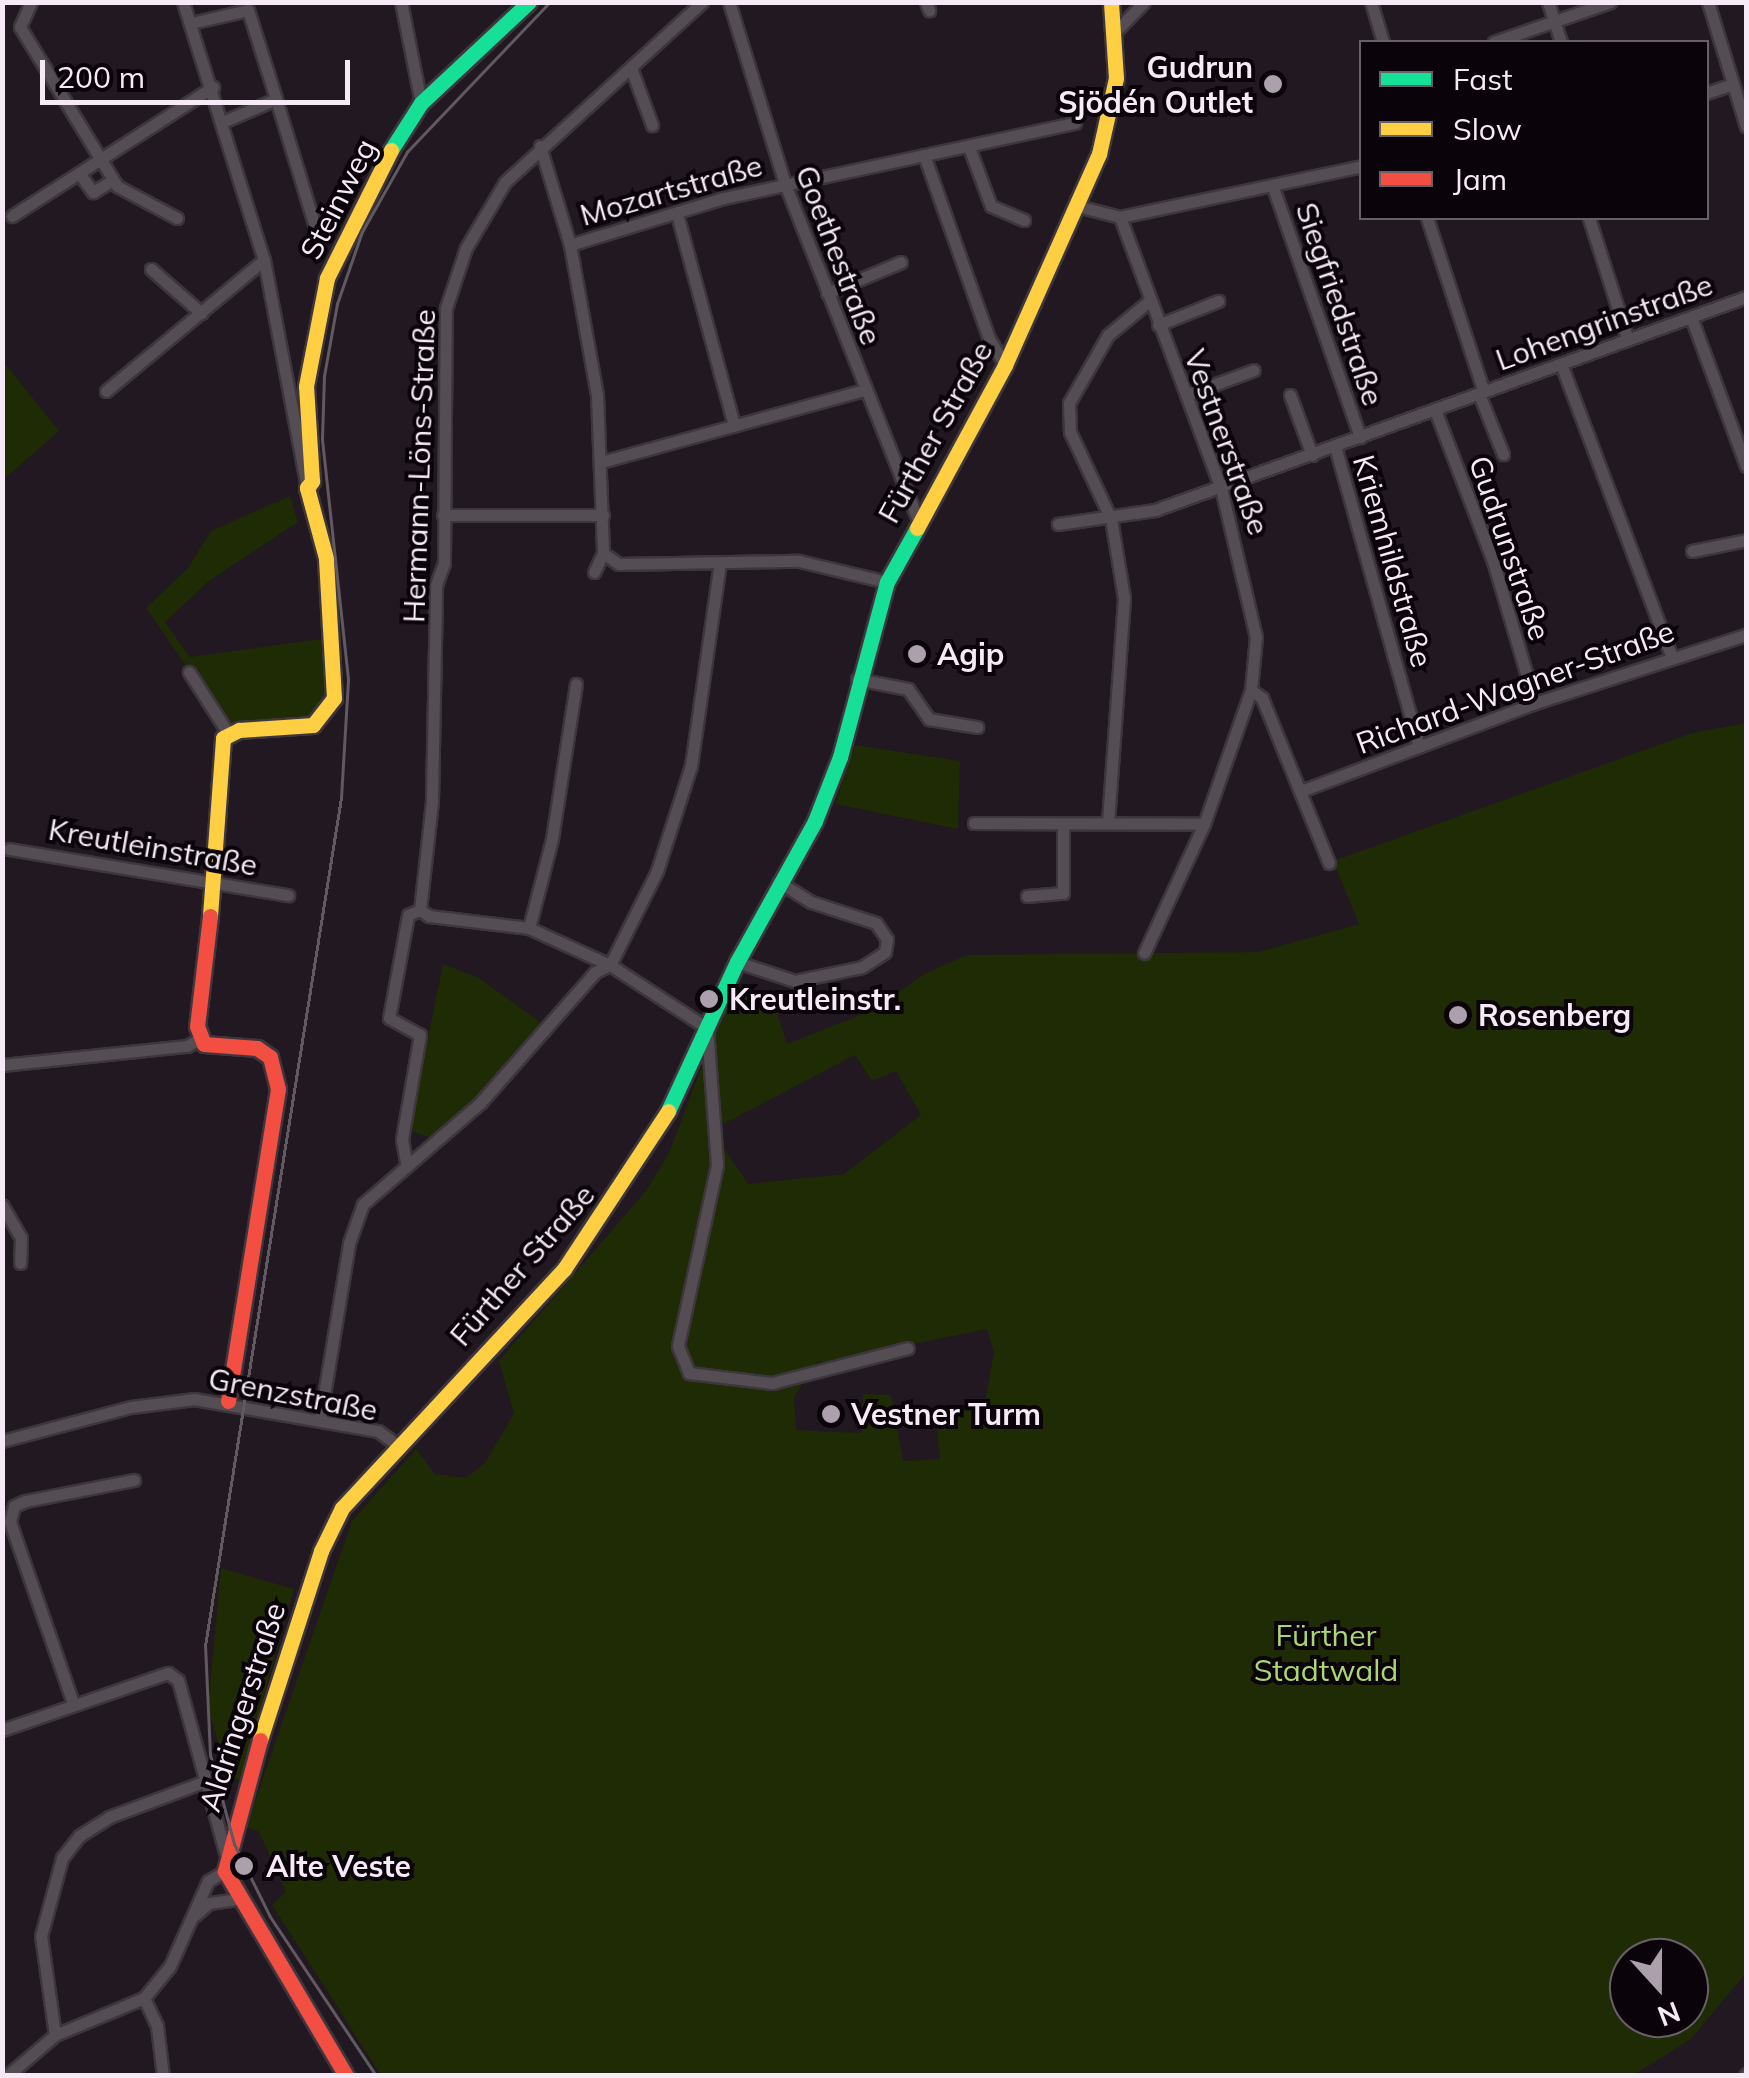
<!DOCTYPE html>
<html>
<head>
<meta charset="utf-8">
<style>
  body { margin:0 }
  #map { position:relative; width:1749px; height:2078px; overflow:hidden; background:#211821; font-family:Mulish,sans-serif }
  div>[style] { position:absolute }
  [style*='--x'] { left:calc(var(--x)*1px); top:calc(var(--y)*1px); width:calc(var(--w)*1px); rotate:calc(var(--a)*1deg) }
  .green>* { inset:0; background:#1e2b05 }
  .roads { filter:drop-shadow(2px 0 #3d363d) drop-shadow(-2px 0 #3d363d) drop-shadow(0 2px #3d363d) drop-shadow(0 -2px #3d363d) }
  .street>* { height:11px; margin:-5.5px; padding:0 5.5px; transform-origin:5.5px; border-radius:5.5px; background:#544d54 }
  .fast>* { height:15px; margin:-7.5px; padding:0 7.5px; transform-origin:7.5px; border-radius:7.5px; background:#16e098 }
  .slow>* { height:15px; margin:-7.5px; padding:0 7.5px; transform-origin:7.5px; border-radius:7.5px; background:#ffcf43 }
  .jam>* { height:15px; margin:-7.5px; padding:0 7.5px; transform-origin:7.5px; border-radius:7.5px; background:#f24e42 }
  .rail>* { height:2.5px; margin:-1.25px; padding:0 1.25px; transform-origin:1.25px; border-radius:1.25px; background:#605960 }
  .dots>* { width:28px; height:28px; translate:-50% -50%; box-sizing:border-box; border:5px solid #0a040a; border-radius:50% }
  span { translate:-50% -50%; white-space:nowrap; text-align:center; line-height:1.15; -webkit-text-stroke:8px #0a040a; paint-order:stroke }
  .poi-label { font-size:30px; color:#f6eaf6; font-weight:700 }
  .right { translate:-100% -50%; text-align:right }
  .left { translate:0 -50%; text-align:left }
  .street-label { font-size:30px; color:#f6eaf6 }
  .park-label { font-size:30px; color:#acd770 }
  .frame { position:absolute; inset:0; border:5px solid #f6eaf6; pointer-events:none }
  .legend { position:absolute; left:1359px; top:40px; width:350px; height:180px; box-sizing:border-box; background:#0a040a; border:2px solid #686068; margin:0; padding:12px 18px; list-style:none; font-size:30px; color:#f6eaf6 }
  .legend li { display:flex; align-items:center; gap:20px; height:50px }
  .legend b { width:50px; border:2px solid #686068 }
  .north { position:absolute; left:1609px; top:1938px; width:100px; height:100px; box-sizing:border-box; background:#0a040a; border:2px solid #686068; border-radius:50%; rotate:159deg; font-size:28px; font-weight:700; line-height:40px; text-align:center; color:#f6eaf6 }
  .north::after { content:''; display:block; margin:auto; width:35px; height:45px; background:#aba0ab; clip-path:polygon(50% 0,100% 100%,50% 72%,0 100%) }
  .scale { position:absolute; left:40px; top:60px; width:310px; height:45px; box-sizing:border-box; border:5px solid #f6eaf6; border-top:0; padding-left:12px; font-size:30px; line-height:35px; white-space:nowrap; color:#f6eaf6; -webkit-text-stroke:8px #0a040a; paint-order:stroke }
</style>
</head>
<body>
<div id="map">
  <div class="green">
    <div style="clip-path:polygon(3px 361px,59px 431px,3px 480px,2px 480px)"></div>
    <div style="clip-path:polygon(290px 496px,298px 522px,209px 581px,165px 622px,190px 657px,328px 638px,328px 696px,312px 720px,237px 726px,218px 712px,146px 608px,188px 568px,211px 531px)"></div>
    <div style="clip-path:polygon(evenodd,1746px 723px,1746px 1973px,1691px 2039px,1632px 2076px,381px 2075px,272px 1905px,286px 1892px,259px 1832px,246px 1827px,352px 1521px,416px 1449px,435px 1474px,466px 1478px,485px 1463px,514px 1413px,499px 1361px,646px 1191px,669px 1153px,731px 989px,774px 1004px,787px 1044px,871px 1011px,926px 973px,967px 955px,1258px 952px,1359px 924px,1333px 861px,1692px 733px,1746px 723px,855px 1055px,872px 1081px,896px 1071px,921px 1115px,844px 1174px,748px 1184px,712px 1130px,855px 1055px,1746px 723px,987px 1329px,994px 1352px,984px 1408px,934px 1409px,940px 1459px,903px 1461px,891px 1395px,863px 1394px,861px 1433px,796px 1430px,794px 1397px,815px 1364px,987px 1329px,1746px 723px,1629px 1958px,1689px 1958px,1689px 2018px,1629px 2018px,1629px 1958px)"></div>
    <div style="clip-path:polygon(855px 745px,960px 761px,958px 829px,835px 804px)"></div>
    <div style="clip-path:polygon(443px 964px,479px 978px,543px 1024px,505px 1071px,431px 1138px,409px 1130px)"></div>
    <div style="clip-path:polygon(221px 1568px,294px 1589px,240px 1780px,229px 1778px,208px 1708px)"></div>
  </div>
  <div class="roads">
    <div class="street">
      <div style="--x:31;--y:2;--w:27;--a:114"></div>
      <div style="--x:20;--y:27;--w:186;--a:58.6"></div>
      <div style="--x:117;--y:186;--w:68;--a:28.1"></div>
      <div style="--x:183;--y:2;--w:270;--a:72.6"></div>
      <div style="--x:264;--y:260;--w:232;--a:79.3"></div>
      <div style="--x:401;--y:2;--w:103;--a:78.8"></div>
      <div style="--x:729;--y:2;--w:190;--a:72.9"></div>
      <div style="--x:785;--y:184;--w:361;--a:68.4"></div>
      <div style="--x:926;--y:2;--w:9;--a:69"></div>
      <div style="--x:1371;--y:2;--w:42;--a:73.3"></div>
      <div style="--x:1548;--y:2;--w:42;--a:72"></div>
      <div style="--x:1708;--y:2;--w:130;--a:73"></div>
      <div style="--x:191;--y:23;--w:58;--a:-12.8"></div>
      <div style="--x:248;--y:10;--w:93;--a:72.5"></div>
      <div style="--x:276;--y:99;--w:56;--a:156.7"></div>
      <div style="--x:1116;--y:31;--w:40;--a:-46"></div>
      <div style="--x:1494;--y:42;--w:123;--a:-19"></div>
      <div style="--x:631;--y:68;--w:61;--a:69.8"></div>
      <div style="--x:1706;--y:93;--w:28;--a:-18"></div>
      <div style="--x:276;--y:99;--w:130;--a:73"></div>
      <div style="--x:540;--y:146;--w:103;--a:73.1"></div>
      <div style="--x:570;--y:245;--w:152;--a:79.8"></div>
      <div style="--x:597;--y:395;--w:158;--a:87.8"></div>
      <div style="--x:603;--y:553;--w:21;--a:115"></div>
      <div style="--x:969;--y:147;--w:63;--a:69.6"></div>
      <div style="--x:991;--y:206;--w:36;--a:23"></div>
      <div style="--x:924;--y:155;--w:195;--a:70.5"></div>
      <div style="--x:989;--y:339;--w:31;--a:58"></div>
      <div style="--x:79;--y:173;--w:24;--a:54"></div>
      <div style="--x:93;--y:192;--w:23;--a:-31"></div>
      <div style="--x:1273;--y:187;--w:265;--a:70.8"></div>
      <div style="--x:1077;--y:206;--w:44;--a:14.3"></div>
      <div style="--x:1120;--y:217;--w:247;--a:-11.9"></div>
      <div style="--x:677;--y:214;--w:219;--a:74.9"></div>
      <div style="--x:12;--y:216;--w:239;--a:-32.7"></div>
      <div style="--x:1120;--y:217;--w:289;--a:69.6"></div>
      <div style="--x:1221;--y:488;--w:153;--a:76.8"></div>
      <div style="--x:1256;--y:637;--w:53;--a:95.4"></div>
      <div style="--x:1251;--y:690;--w:142;--a:109.3"></div>
      <div style="--x:1204;--y:824;--w:142;--a:114.9"></div>
      <div style="--x:1427;--y:218;--w:183;--a:71.9"></div>
      <div style="--x:1589;--y:218;--w:128;--a:72.3"></div>
      <div style="--x:570;--y:245;--w:161;--a:-17"></div>
      <div style="--x:724;--y:198;--w:359;--a:-12.1"></div>
      <div style="--x:151;--y:269;--w:67;--a:41.3"></div>
      <div style="--x:827;--y:293;--w:80;--a:-22.7"></div>
      <div style="--x:1691;--y:317;--w:159;--a:69.7"></div>
      <div style="--x:1158;--y:325;--w:65;--a:-21.8"></div>
      <div style="--x:1561;--y:364;--w:313;--a:69.3"></div>
      <div style="--x:106;--y:391;--w:205;--a:-39.7"></div>
      <div style="--x:1479;--y:394;--w:65;--a:68.2"></div>
      <div style="--x:1186;--y:395;--w:72;--a:-20.2"></div>
      <div style="--x:1290;--y:395;--w:64;--a:69.9"></div>
      <div style="--x:1435;--y:410;--w:162;--a:69"></div>
      <div style="--x:1493;--y:561;--w:148;--a:73.5"></div>
      <div style="--x:1335;--y:446;--w:312;--a:74.4"></div>
      <div style="--x:601;--y:462;--w:273;--a:-15.3"></div>
      <div style="--x:443;--y:515;--w:160;--a:0"></div>
      <div style="--x:1058;--y:524;--w:98;--a:-8.2"></div>
      <div style="--x:1155;--y:510;--w:628;--a:-19.82"></div>
      <div style="--x:1692;--y:551;--w:55;--a:-11.5"></div>
      <div style="--x:603;--y:553;--w:19;--a:35"></div>
      <div style="--x:619;--y:564;--w:180;--a:-1"></div>
      <div style="--x:799;--y:561;--w:90;--a:13.4"></div>
      <div style="--x:189;--y:672;--w:72;--a:57.4"></div>
      <div style="--x:857;--y:679;--w:52;--a:11.1"></div>
      <div style="--x:908;--y:689;--w:37;--a:55"></div>
      <div style="--x:929;--y:719;--w:49;--a:9.5"></div>
      <div style="--x:1251;--y:690;--w:14;--a:36"></div>
      <div style="--x:1262;--y:698;--w:178;--a:67.9"></div>
      <div style="--x:1301;--y:791;--w:250;--a:-20.6"></div>
      <div style="--x:1535;--y:703;--w:222;--a:-17.9"></div>
      <div style="--x:1108;--y:822;--w:225;--a:-85.9"></div>
      <div style="--x:1124;--y:598;--w:80;--a:-99.3"></div>
      <div style="--x:1111;--y:519;--w:96;--a:-115.2"></div>
      <div style="--x:1070;--y:432;--w:29;--a:-92"></div>
      <div style="--x:1069;--y:403;--w:78;--a:-60.2"></div>
      <div style="--x:1108;--y:335;--w:53;--a:-39.7"></div>
      <div style="--x:974;--y:823;--w:230;--a:0.2"></div>
      <div style="--x:9;--y:849;--w:283;--a:9.4"></div>
      <div style="--x:1027;--y:896;--w:36;--a:-5"></div>
      <div style="--x:1063;--y:893;--w:68;--a:-90"></div>
      <div style="--x:420;--y:910;--w:110;--a:-83.7"></div>
      <div style="--x:432;--y:801;--w:216;--a:-88.9"></div>
      <div style="--x:436;--y:585;--w:23;--a:-70"></div>
      <div style="--x:444;--y:563;--w:255;--a:-89.6"></div>
      <div style="--x:446;--y:308;--w:63;--a:-71.6"></div>
      <div style="--x:466;--y:248;--w:77;--a:-59.4"></div>
      <div style="--x:505;--y:182;--w:267;--a:-42.4"></div>
      <div style="--x:529;--y:928;--w:92;--a:-75.5"></div>
      <div style="--x:552;--y:839;--w:157;--a:-81.2"></div>
      <div style="--x:737;--y:962;--w:61;--a:18.1"></div>
      <div style="--x:795;--y:981;--w:68;--a:-11.8"></div>
      <div style="--x:862;--y:967;--w:27;--a:-33"></div>
      <div style="--x:885;--y:952;--w:13;--a:-81"></div>
      <div style="--x:887;--y:939;--w:19;--a:-125"></div>
      <div style="--x:876;--y:923;--w:68;--a:-162.1"></div>
      <div style="--x:811;--y:902;--w:38;--a:-148"></div>
      <div style="--x:2;--y:1065;--w:186;--a:-5.9"></div>
      <div style="--x:187;--y:1046;--w:14;--a:-30"></div>
      <div style="--x:406;--y:1162;--w:23;--a:-100"></div>
      <div style="--x:402;--y:1139;--w:106;--a:-80.2"></div>
      <div style="--x:420;--y:1035;--w:35;--a:-151"></div>
      <div style="--x:389;--y:1018;--w:105;--a:-79.5"></div>
      <div style="--x:408;--y:915;--w:13;--a:-23"></div>
      <div style="--x:420;--y:910;--w:11;--a:34"></div>
      <div style="--x:429;--y:916;--w:101;--a:6.8"></div>
      <div style="--x:529;--y:928;--w:89;--a:24.6"></div>
      <div style="--x:610;--y:965;--w:116;--a:33"></div>
      <div style="--x:707;--y:1028;--w:137;--a:85.8"></div>
      <div style="--x:717;--y:1165;--w:185;--a:102.2"></div>
      <div style="--x:678;--y:1346;--w:29;--a:68"></div>
      <div style="--x:689;--y:1373;--w:84;--a:6.9"></div>
      <div style="--x:772;--y:1383;--w:140;--a:-14.4"></div>
      <div style="--x:2;--y:1205;--w:38;--a:60"></div>
      <div style="--x:21;--y:1238;--w:25;--a:92"></div>
      <div style="--x:320;--y:1419;--w:178;--a:-80.6"></div>
      <div style="--x:349;--y:1243;--w:41;--a:-70.3"></div>
      <div style="--x:363;--y:1204;--w:155;--a:-40.8"></div>
      <div style="--x:480;--y:1103;--w:174;--a:-48.7"></div>
      <div style="--x:595;--y:972;--w:17;--a:-25"></div>
      <div style="--x:610;--y:965;--w:105;--a:-63.4"></div>
      <div style="--x:657;--y:871;--w:110;--a:-72.1"></div>
      <div style="--x:691;--y:766;--w:205;--a:-81.9"></div>
      <div style="--x:2;--y:1441;--w:133;--a:-14.8"></div>
      <div style="--x:131;--y:1407;--w:64;--a:-7.2"></div>
      <div style="--x:194;--y:1399;--w:187;--a:9.9"></div>
      <div style="--x:378;--y:1431;--w:24;--a:36"></div>
      <div style="--x:73;--y:1703;--w:192;--a:-109.2"></div>
      <div style="--x:10;--y:1522;--w:16;--a:-76"></div>
      <div style="--x:14;--y:1506;--w:12;--a:-24"></div>
      <div style="--x:25;--y:1501;--w:111;--a:-10.9"></div>
      <div style="--x:2;--y:1730;--w:176;--a:-19"></div>
      <div style="--x:168;--y:1673;--w:12;--a:35"></div>
      <div style="--x:178;--y:1680;--w:178;--a:74.7"></div>
      <div style="--x:195;--y:1915;--w:18;--a:-41"></div>
      <div style="--x:209;--y:1903;--w:28;--a:-8"></div>
      <div style="--x:144;--y:1998;--w:31;--a:65"></div>
      <div style="--x:157;--y:2026;--w:50;--a:83.2"></div>
      <div style="--x:55;--y:2035;--w:100;--a:-98"></div>
      <div style="--x:41;--y:1936;--w:81;--a:-74.9"></div>
      <div style="--x:62;--y:1858;--w:28;--a:-52"></div>
      <div style="--x:79;--y:1836;--w:36;--a:-32"></div>
      <div style="--x:109;--y:1817;--w:100;--a:-20.4"></div>
      <div style="--x:7;--y:2076;--w:63;--a:-40.5"></div>
      <div style="--x:55;--y:2035;--w:96;--a:-22.6"></div>
      <div style="--x:144;--y:1998;--w:41;--a:-50.9"></div>
      <div style="--x:170;--y:1966;--w:93;--a:-65.9"></div>
      <div style="--x:208;--y:1881;--w:20;--a:-30"></div>
      <div style="--x:1745;--y:2076;--w:2;--a:-63"></div>
    </div>
    <div class="fast">
      <div style="--x:391;--y:150;--w:56;--a:-57.4"></div>
      <div style="--x:421;--y:103;--w:148;--a:-43.1"></div>
      <div style="--x:668;--y:1111;--w:164;--a:-65.2"></div>
      <div style="--x:737;--y:962;--w:161;--a:-61"></div>
      <div style="--x:815;--y:821;--w:69;--a:-68.7"></div>
      <div style="--x:840;--y:757;--w:181;--a:-75"></div>
      <div style="--x:887;--y:582;--w:62;--a:-60.9"></div>
    </div>
    <div class="slow">
      <div style="--x:917;--y:528;--w:185;--a:-61.6"></div>
      <div style="--x:1005;--y:365;--w:231;--a:-66"></div>
      <div style="--x:1099;--y:154;--w:78;--a:-77.4"></div>
      <div style="--x:1116;--y:78;--w:76;--a:-93.8"></div>
      <div style="--x:210;--y:916;--w:178;--a:-85.8"></div>
      <div style="--x:223;--y:738;--w:18;--a:-27"></div>
      <div style="--x:239;--y:730;--w:74;--a:-3.9"></div>
      <div style="--x:313;--y:725;--w:34;--a:-52"></div>
      <div style="--x:334;--y:698;--w:140;--a:-93.3"></div>
      <div style="--x:326;--y:558;--w:73;--a:-105.2"></div>
      <div style="--x:307;--y:488;--w:9;--a:-54"></div>
      <div style="--x:312;--y:481;--w:95;--a:-93.6"></div>
      <div style="--x:306;--y:386;--w:110;--a:-79"></div>
      <div style="--x:327;--y:278;--w:143;--a:-63.4"></div>
      <div style="--x:260;--y:1740;--w:199;--a:-72.1"></div>
      <div style="--x:321;--y:1551;--w:48;--a:-64"></div>
      <div style="--x:342;--y:1508;--w:326;--a:-47.1"></div>
      <div style="--x:564;--y:1269;--w:189;--a:-56.6"></div>
    </div>
    <div class="jam">
      <div style="--x:210;--y:916;--w:111;--a:96.7"></div>
      <div style="--x:197;--y:1026;--w:19;--a:69"></div>
      <div style="--x:204;--y:1044;--w:53;--a:4.3"></div>
      <div style="--x:257;--y:1048;--w:16;--a:35"></div>
      <div style="--x:270;--y:1057;--w:33;--a:76"></div>
      <div style="--x:278;--y:1089;--w:316;--a:99.1"></div>
      <div style="--x:260;--y:1740;--w:136;--a:105"></div>
      <div style="--x:225;--y:1871;--w:238;--a:59.4"></div>
    </div>
  </div>
  <div class="rail">
    <div style="--x:376;--y:2076;--w:191;--a:-123.7"></div>
    <div style="--x:270;--y:1917;--w:81;--a:-116.3"></div>
    <div style="--x:234;--y:1844;--w:92;--a:-105.1"></div>
    <div style="--x:210;--y:1755;--w:109;--a:-92.6"></div>
    <div style="--x:205;--y:1646;--w:859;--a:-80.89"></div>
    <div style="--x:341;--y:798;--w:119;--a:-86.6"></div>
    <div style="--x:348;--y:679;--w:241;--a:-96.2"></div>
    <div style="--x:322;--y:439;--w:63;--a:-88.2"></div>
    <div style="--x:324;--y:376;--w:73;--a:-79.8"></div>
    <div style="--x:337;--y:304;--w:76;--a:-70.9"></div>
    <div style="--x:362;--y:232;--w:92;--a:-60.6"></div>
    <div style="--x:407;--y:152;--w:207;--a:-46.4"></div>
  </div>
  <div class="dots">
    <div style="left:1273px;top:84px;background:#aba0ab"></div>
    <div style="left:917px;top:654px;background:#aba0ab"></div>
    <div style="left:709px;top:999px;background:#aba0ab"></div>
    <div style="left:1458px;top:1015px;background:#aba0ab"></div>
    <div style="left:831px;top:1414px;background:#aba0ab"></div>
    <div style="left:244px;top:1866px;background:#aba0ab"></div>
  </div>
  <div class="poi-label">
    <span class="right" style="left:1253px;top:84px">Gudrun<br>Sjödén Outlet</span>
    <span class="left" style="left:937px;top:654px">Agip</span>
    <span class="left" style="left:729px;top:999px">Kreutleinstr.</span>
    <span class="left" style="left:1478px;top:1015px">Rosenberg</span>
    <span class="left" style="left:851px;top:1414px">Vestner Turm</span>
    <span class="left" style="left:266px;top:1866px">Alte Veste</span>
  </div>
  <div class="street-label">
    <span style="left:671px;top:190px;rotate:-16deg">Mozartstraße</span>
    <span style="left:338px;top:199px;rotate:-63deg">Steinweg</span>
    <span style="left:839px;top:255px;rotate:69deg">Goethestraße</span>
    <span style="left:1340px;top:304px;rotate:71deg">Siegfriedstraße</span>
    <span style="left:1604px;top:322px;rotate:-20deg">Lohengrinstraße</span>
    <span style="left:935px;top:432px;rotate:-61deg">Fürther Straße</span>
    <span style="left:1227px;top:442px;rotate:70deg">Vestnerstraße</span>
    <span style="left:419px;top:466px;rotate:-88deg">Hermann-Löns-Straße</span>
    <span style="left:1510px;top:548px;rotate:71deg">Gudrunstraße</span>
    <span style="left:1393px;top:561px;rotate:74deg">Kriemhildstraße</span>
    <span style="left:1515px;top:687px;rotate:-20deg">Richard-Wagner-Straße</span>
    <span style="left:153px;top:847px;rotate:10deg">Kreutleinstraße</span>
    <span style="left:522px;top:1265px;rotate:-49deg">Fürther Straße</span>
    <span style="left:293px;top:1394px;rotate:11deg">Grenzstraße</span>
    <span style="left:242px;top:1707px;rotate:-72deg">Aldringerstraße</span>
  </div>
  <div class="park-label">
    <span style="left:1326px;top:1652px">Fürther<br>Stadtwald</span>
  </div>
  <div class="frame"></div>
  <ul class="legend">
  <li><b style="height:12px;background:#16e098"></b>Fast</li>
  <li><b style="height:12px;background:#ffcf43"></b>Slow</li>
  <li><b style="height:12px;background:#f24e42"></b>Jam</li>
  </ul>
  <div class="north">N</div>
  <div class="scale">200 m</div>
</div>
</body>
</html>
